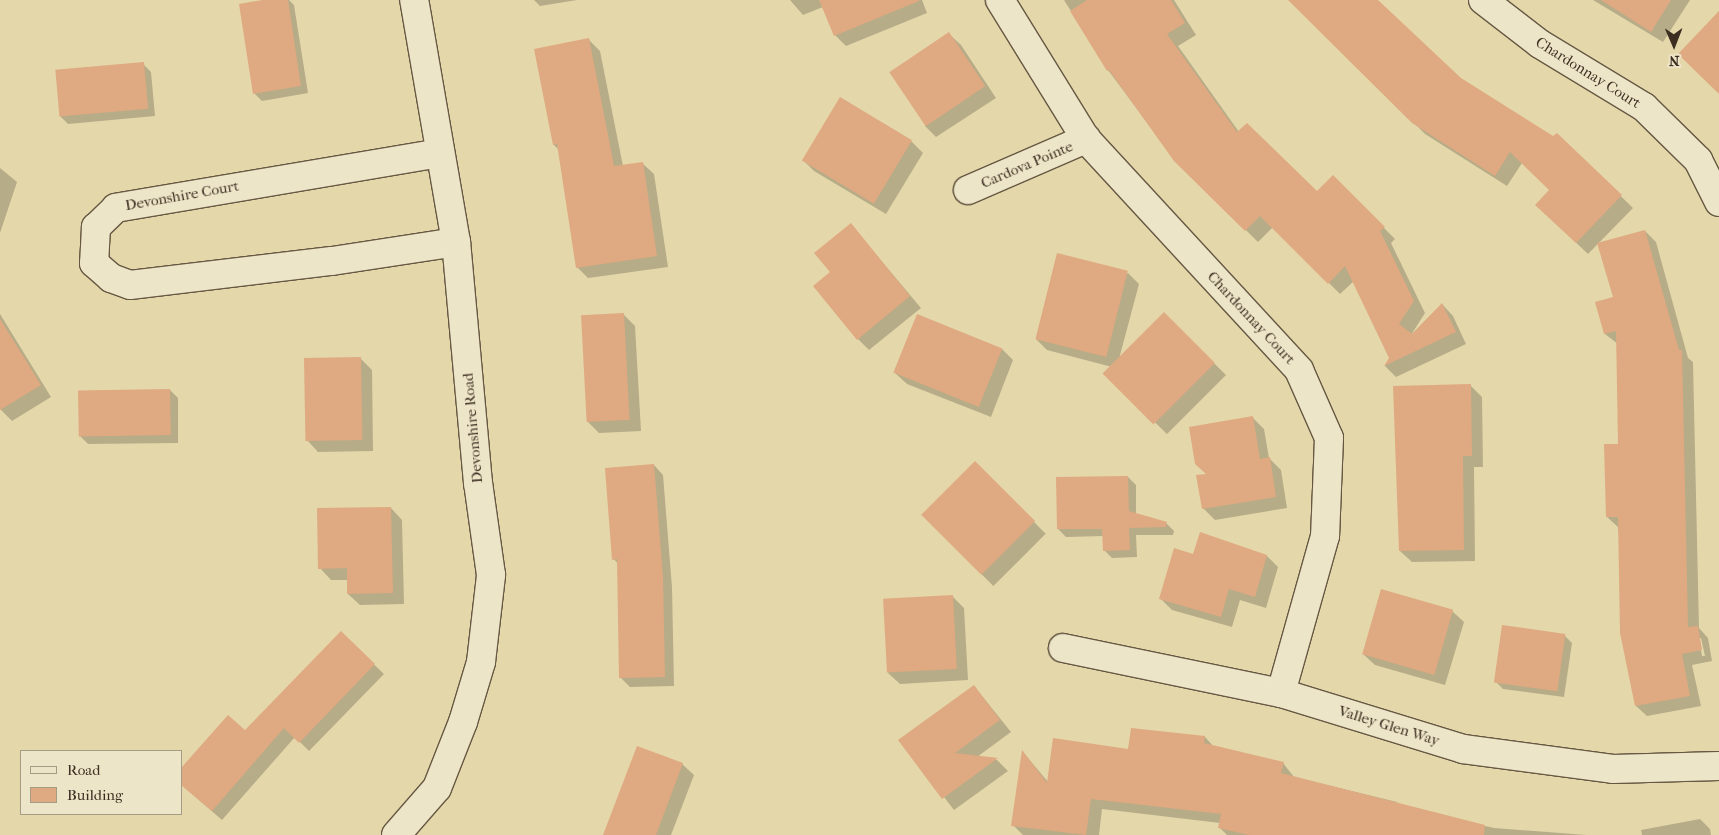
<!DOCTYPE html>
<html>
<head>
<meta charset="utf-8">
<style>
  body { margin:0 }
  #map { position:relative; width:1719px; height:835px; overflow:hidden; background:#e4d7aa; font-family:"IM FELL French Canon",serif }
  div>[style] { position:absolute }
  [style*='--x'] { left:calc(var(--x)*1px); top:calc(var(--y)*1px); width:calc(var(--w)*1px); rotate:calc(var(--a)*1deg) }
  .shadow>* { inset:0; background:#0003; transform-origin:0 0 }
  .building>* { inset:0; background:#dfa981; transform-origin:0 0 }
  .roads { filter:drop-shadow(1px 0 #665843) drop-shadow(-1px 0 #665843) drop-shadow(0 1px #665843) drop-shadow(0 -1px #665843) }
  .minor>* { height:28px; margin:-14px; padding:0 14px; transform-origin:14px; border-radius:14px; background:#ede5c8 }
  span { translate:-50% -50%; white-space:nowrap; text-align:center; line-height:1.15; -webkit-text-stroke:4px #ede5c8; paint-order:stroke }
  .street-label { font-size:15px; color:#3c2e21 }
  .legend { position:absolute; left:20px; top:750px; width:162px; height:65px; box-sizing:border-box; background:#ede5c8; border:1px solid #a69c85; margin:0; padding:6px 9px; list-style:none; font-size:15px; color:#3c2e21 }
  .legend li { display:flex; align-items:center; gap:10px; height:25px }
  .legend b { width:25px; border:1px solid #a69c85 }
  .north { position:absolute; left:1649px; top:20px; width:50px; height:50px; -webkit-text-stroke:4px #ede5c8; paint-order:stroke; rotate:179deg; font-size:14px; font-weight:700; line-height:20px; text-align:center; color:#3c2e21 }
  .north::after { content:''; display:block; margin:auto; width:18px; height:22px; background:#3c2e21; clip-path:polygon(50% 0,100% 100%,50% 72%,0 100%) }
</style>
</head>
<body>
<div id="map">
  <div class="shadow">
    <div style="clip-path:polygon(270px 0,289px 0,294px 5px,308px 93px,262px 101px,254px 93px)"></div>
    <div style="clip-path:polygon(534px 0,577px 0,540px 6px)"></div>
    <div style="clip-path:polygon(790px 0,922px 0,927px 13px,846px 46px,835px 35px,823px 7px,803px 15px)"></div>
    <div style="clip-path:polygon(1064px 0,1174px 0,1196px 35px,1178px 46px,1239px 132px,1317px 193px,1333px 177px,1395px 239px,1391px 243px,1425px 313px,1411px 335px,1442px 304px,1453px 316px,1466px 344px,1396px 377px,1385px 366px,1390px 358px,1354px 281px,1340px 294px,1273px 227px,1258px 242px,1175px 160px,1108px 70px)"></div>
    <div style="clip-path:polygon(1291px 0,1377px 0,1460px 79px,1553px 138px,1557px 134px,1633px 208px,1588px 254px,1548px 216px,1551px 190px,1522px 163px,1507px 186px,1425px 134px)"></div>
    <div style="clip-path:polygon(1593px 0,1690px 0,1663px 42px)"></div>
    <div style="clip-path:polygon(949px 34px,961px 45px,996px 98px,936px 137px,925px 126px)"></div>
    <div style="clip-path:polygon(589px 40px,600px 51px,623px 166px,642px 163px,654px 174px,668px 267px,588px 278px,577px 267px,559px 150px,554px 145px)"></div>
    <div style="clip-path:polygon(143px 64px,151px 72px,155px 116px,68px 124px,60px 116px)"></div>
    <div style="clip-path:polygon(841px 99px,912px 142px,923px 153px,886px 214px,814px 171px,803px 160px)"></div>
    <div style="clip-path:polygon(0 168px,17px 182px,0 233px)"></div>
    <div style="clip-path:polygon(851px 225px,921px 308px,869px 350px,858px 339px,832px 273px)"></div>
    <div style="clip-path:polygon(evenodd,1645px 231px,1656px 242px,1688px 358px,1693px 362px,1699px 628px,1708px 638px,1712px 661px,1692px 665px,1701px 706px,1647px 716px,1636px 706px,1618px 527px,1607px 517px,1620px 445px,1618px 344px,1605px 334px,1597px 303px,1614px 298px,1645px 231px,1699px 638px,1701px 638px,1705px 656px,1702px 656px,1699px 638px)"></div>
    <div style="clip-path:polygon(1128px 273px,1139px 284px,1119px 359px,1164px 314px,1226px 375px,1167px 434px,1105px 374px,1112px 367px,1047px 350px,1036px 339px)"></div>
    <div style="clip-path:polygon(0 314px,51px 397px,12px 421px,0 409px)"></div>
    <div style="clip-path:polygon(624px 315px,635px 326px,641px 431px,599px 433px,588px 422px)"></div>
    <div style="clip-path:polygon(1002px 349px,1013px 360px,991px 417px,907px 384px,895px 373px)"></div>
    <div style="clip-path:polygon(360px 358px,372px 370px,373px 451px,318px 452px,307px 440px)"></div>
    <div style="clip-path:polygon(1471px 386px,1482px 397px,1483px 467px,1474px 467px,1475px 561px,1412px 562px,1400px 551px)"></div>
    <div style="clip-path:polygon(170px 390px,178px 398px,178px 443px,88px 444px,80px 436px)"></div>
    <div style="clip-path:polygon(1253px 418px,1264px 429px,1269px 458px,1281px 470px,1287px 508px,1215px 520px,1203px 508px,1208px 476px)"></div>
    <div style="left:975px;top:463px;width:100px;height:74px;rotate:45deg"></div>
    <div style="clip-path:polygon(654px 465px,663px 475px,672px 587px,674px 686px,630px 687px,620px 677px,618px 564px,614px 559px)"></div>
    <div style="clip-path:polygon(1128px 477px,1136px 485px,1136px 514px,1166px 523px,1174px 531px,1173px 535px,1136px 535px,1137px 557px,1112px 558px,1104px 550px,1104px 536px,1066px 537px,1058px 529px)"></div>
    <div style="clip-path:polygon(391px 508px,402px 520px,404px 604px,360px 605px,348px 594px,348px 580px,331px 580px,320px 568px)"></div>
    <div style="clip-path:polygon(1194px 556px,1267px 556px,1278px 567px,1266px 608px,1240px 600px,1232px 627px,1172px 610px,1160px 598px)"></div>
    <div style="clip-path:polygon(952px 596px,964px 608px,968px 680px,900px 684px,888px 673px)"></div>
    <div style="clip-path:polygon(1452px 611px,1464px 622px,1445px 685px,1375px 665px,1363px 654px)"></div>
    <div style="clip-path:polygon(341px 633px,384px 674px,309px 751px,295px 737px,222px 820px,184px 787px,245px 732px)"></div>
    <div style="clip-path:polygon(1564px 635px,1572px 643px,1564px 697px,1503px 689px,1495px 681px)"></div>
    <div style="clip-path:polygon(974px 686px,1011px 732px,977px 757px,997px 760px,1008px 771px,954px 810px,900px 740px)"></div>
    <div style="clip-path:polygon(1205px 737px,1214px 747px,1283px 763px,1294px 777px,1397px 802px,1401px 807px,1494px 828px,1587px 835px,1227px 835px,1219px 827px,1220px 823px,1102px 809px,1099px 835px,1023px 835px,1013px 825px,1023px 752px,1048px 782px,1129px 750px)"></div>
    <div style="clip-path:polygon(682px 764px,694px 775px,671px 835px,605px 835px)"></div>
    <div style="clip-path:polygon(1700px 819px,1710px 829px,1711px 835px,1642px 835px,1641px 830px)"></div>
  </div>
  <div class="building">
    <div style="clip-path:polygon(262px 0,288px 0,301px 86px,253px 94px,239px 4px)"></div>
    <div style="clip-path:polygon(819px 0,919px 0,919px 1px,834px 36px)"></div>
    <div style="clip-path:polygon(1087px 0,1171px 0,1185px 23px,1167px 34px,1237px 132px,1247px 123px,1317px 191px,1333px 175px,1385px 227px,1380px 231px,1414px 301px,1399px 324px,1412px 334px,1442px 303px,1456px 332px,1384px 366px,1389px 358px,1345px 266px,1328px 284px,1260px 216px,1245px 231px,1174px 161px,1109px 70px,1107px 71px,1070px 11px)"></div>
    <div style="clip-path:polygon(1288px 0,1378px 0,1461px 78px,1553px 136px,1557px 133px,1622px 195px,1576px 243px,1535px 205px,1549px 190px,1510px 152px,1495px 176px,1412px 123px)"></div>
    <div style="clip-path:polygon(1601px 0,1671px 0,1651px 32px)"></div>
    <div style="clip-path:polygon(1719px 11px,1719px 94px,1678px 54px)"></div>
    <div style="left:949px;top:32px;width:65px;height:72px;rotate:56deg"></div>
    <div style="clip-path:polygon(589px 38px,614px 166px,643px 162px,657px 256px,576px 268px,557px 144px,553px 145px,534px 49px)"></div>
    <div style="left:144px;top:62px;width:47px;height:89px;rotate:85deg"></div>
    <div style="left:840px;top:97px;width:84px;height:74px;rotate:31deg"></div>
    <div style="clip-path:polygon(851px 223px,910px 296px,857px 340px,813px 286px,830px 272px,814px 253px)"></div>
    <div style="clip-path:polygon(1645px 230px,1679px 350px,1682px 350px,1688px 627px,1698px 626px,1702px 650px,1682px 654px,1690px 696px,1635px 706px,1620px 633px,1618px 517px,1606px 517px,1604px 444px,1618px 444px,1616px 331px,1604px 334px,1595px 302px,1613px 297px,1597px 243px)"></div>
    <div style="left:1057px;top:253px;width:73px;height:89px;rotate:14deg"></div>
    <div style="left:1164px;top:312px;width:72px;height:87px;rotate:45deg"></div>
    <div style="left:624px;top:313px;width:107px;height:43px;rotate:87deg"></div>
    <div style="left:917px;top:314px;width:92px;height:63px;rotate:22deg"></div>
    <div style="clip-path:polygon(0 319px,41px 385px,0 410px)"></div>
    <div style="left:361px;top:357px;width:83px;height:57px;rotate:89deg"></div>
    <div style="clip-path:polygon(1471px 384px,1472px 456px,1463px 456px,1464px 550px,1399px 551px,1393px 386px)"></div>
    <div style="left:170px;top:389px;width:46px;height:92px;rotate:89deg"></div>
    <div style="clip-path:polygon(1253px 416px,1260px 459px,1270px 457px,1276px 497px,1202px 509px,1196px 475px,1206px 474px,1195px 464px,1189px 427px)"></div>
    <div style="left:975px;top:461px;width:85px;height:76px;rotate:45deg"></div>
    <div style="clip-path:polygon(654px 464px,663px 577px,665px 677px,619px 678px,617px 559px,612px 560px,605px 468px)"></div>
    <div style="clip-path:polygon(1128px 476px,1129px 511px,1167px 522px,1166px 527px,1129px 528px,1130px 550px,1103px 551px,1102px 529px,1057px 529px,1056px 477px)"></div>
    <div style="clip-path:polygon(391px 507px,393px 593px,347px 594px,347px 568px,318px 569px,317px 508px)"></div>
    <div style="clip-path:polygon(1200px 532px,1267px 555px,1255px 597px,1229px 589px,1221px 617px,1159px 599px,1174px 548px,1193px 554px)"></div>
    <div style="left:1381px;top:589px;width:75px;height:68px;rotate:16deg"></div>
    <div style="left:953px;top:595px;width:74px;height:70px;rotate:87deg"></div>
    <div style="left:1502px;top:625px;width:64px;height:58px;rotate:8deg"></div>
    <div style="clip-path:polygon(341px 631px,375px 664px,299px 743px,284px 728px,212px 811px,181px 785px,181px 768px,228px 715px,245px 730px)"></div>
    <div style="clip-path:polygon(974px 685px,1000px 720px,955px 753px,998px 758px,942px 799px,898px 740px)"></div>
    <div style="clip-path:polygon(1131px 728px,1205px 736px,1204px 743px,1284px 762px,1281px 773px,1485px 825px,1484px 835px,1249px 835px,1218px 828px,1221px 814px,1091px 799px,1086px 835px,1011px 826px,1022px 750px,1047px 783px,1053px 738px,1128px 749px)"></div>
    <div style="clip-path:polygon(637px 746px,683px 763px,656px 835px,603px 835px)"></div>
  </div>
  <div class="roads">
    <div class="minor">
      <div style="--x:1000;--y:0;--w:163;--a:58.3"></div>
      <div style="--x:1086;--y:139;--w:314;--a:47.3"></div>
      <div style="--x:1299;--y:370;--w:74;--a:66.2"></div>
      <div style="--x:1329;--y:438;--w:98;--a:92.3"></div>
      <div style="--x:1325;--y:536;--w:163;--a:105.7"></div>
      <div style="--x:1483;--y:0;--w:72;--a:37.7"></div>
      <div style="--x:1540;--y:44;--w:122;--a:31.2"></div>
      <div style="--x:1644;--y:107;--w:76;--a:44.5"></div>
      <div style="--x:1698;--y:160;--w:47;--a:63.4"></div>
      <div style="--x:440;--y:153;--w:329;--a:170.4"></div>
      <div style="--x:116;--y:208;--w:28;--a:136"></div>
      <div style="--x:96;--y:227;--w:36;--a:93"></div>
      <div style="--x:94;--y:263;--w:23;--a:41"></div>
      <div style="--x:111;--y:278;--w:20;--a:20"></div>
      <div style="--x:130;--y:285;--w:203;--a:-6.8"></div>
      <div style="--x:332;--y:261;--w:125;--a:-8.7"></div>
      <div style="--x:968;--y:190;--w:129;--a:-23.4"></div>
      <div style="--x:1063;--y:648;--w:223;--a:11.7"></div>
      <div style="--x:1281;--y:693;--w:190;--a:17.1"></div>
      <div style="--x:1463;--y:749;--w:151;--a:7.6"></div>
      <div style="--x:1613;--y:769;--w:106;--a:-1.6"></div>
      <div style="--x:396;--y:835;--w:62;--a:-48.9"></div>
      <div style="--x:437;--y:788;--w:71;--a:-68.5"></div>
      <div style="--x:463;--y:722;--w:63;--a:-73.3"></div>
      <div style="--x:481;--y:662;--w:88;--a:-83.4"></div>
      <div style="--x:491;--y:575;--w:93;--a:-98"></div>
      <div style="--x:478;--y:483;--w:242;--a:-95.2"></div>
      <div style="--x:456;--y:242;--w:246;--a:-99.8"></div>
    </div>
  </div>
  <div class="street-label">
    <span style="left:1588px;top:73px;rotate:32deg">Chardonnay Court</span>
    <span style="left:1027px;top:165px;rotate:-23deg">Cardova Pointe</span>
    <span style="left:182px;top:196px;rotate:-10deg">Devonshire Court</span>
    <span style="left:1251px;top:318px;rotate:47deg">Chardonnay Court</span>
    <span style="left:473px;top:428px;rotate:-95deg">Devonshire Road</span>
    <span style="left:1389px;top:726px;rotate:17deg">Valley Glen Way</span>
  </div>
  <ul class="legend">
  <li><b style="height:6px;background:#ede5c8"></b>Road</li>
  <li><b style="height:14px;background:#dfa981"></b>Building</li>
  </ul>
  <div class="north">N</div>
</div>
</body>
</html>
